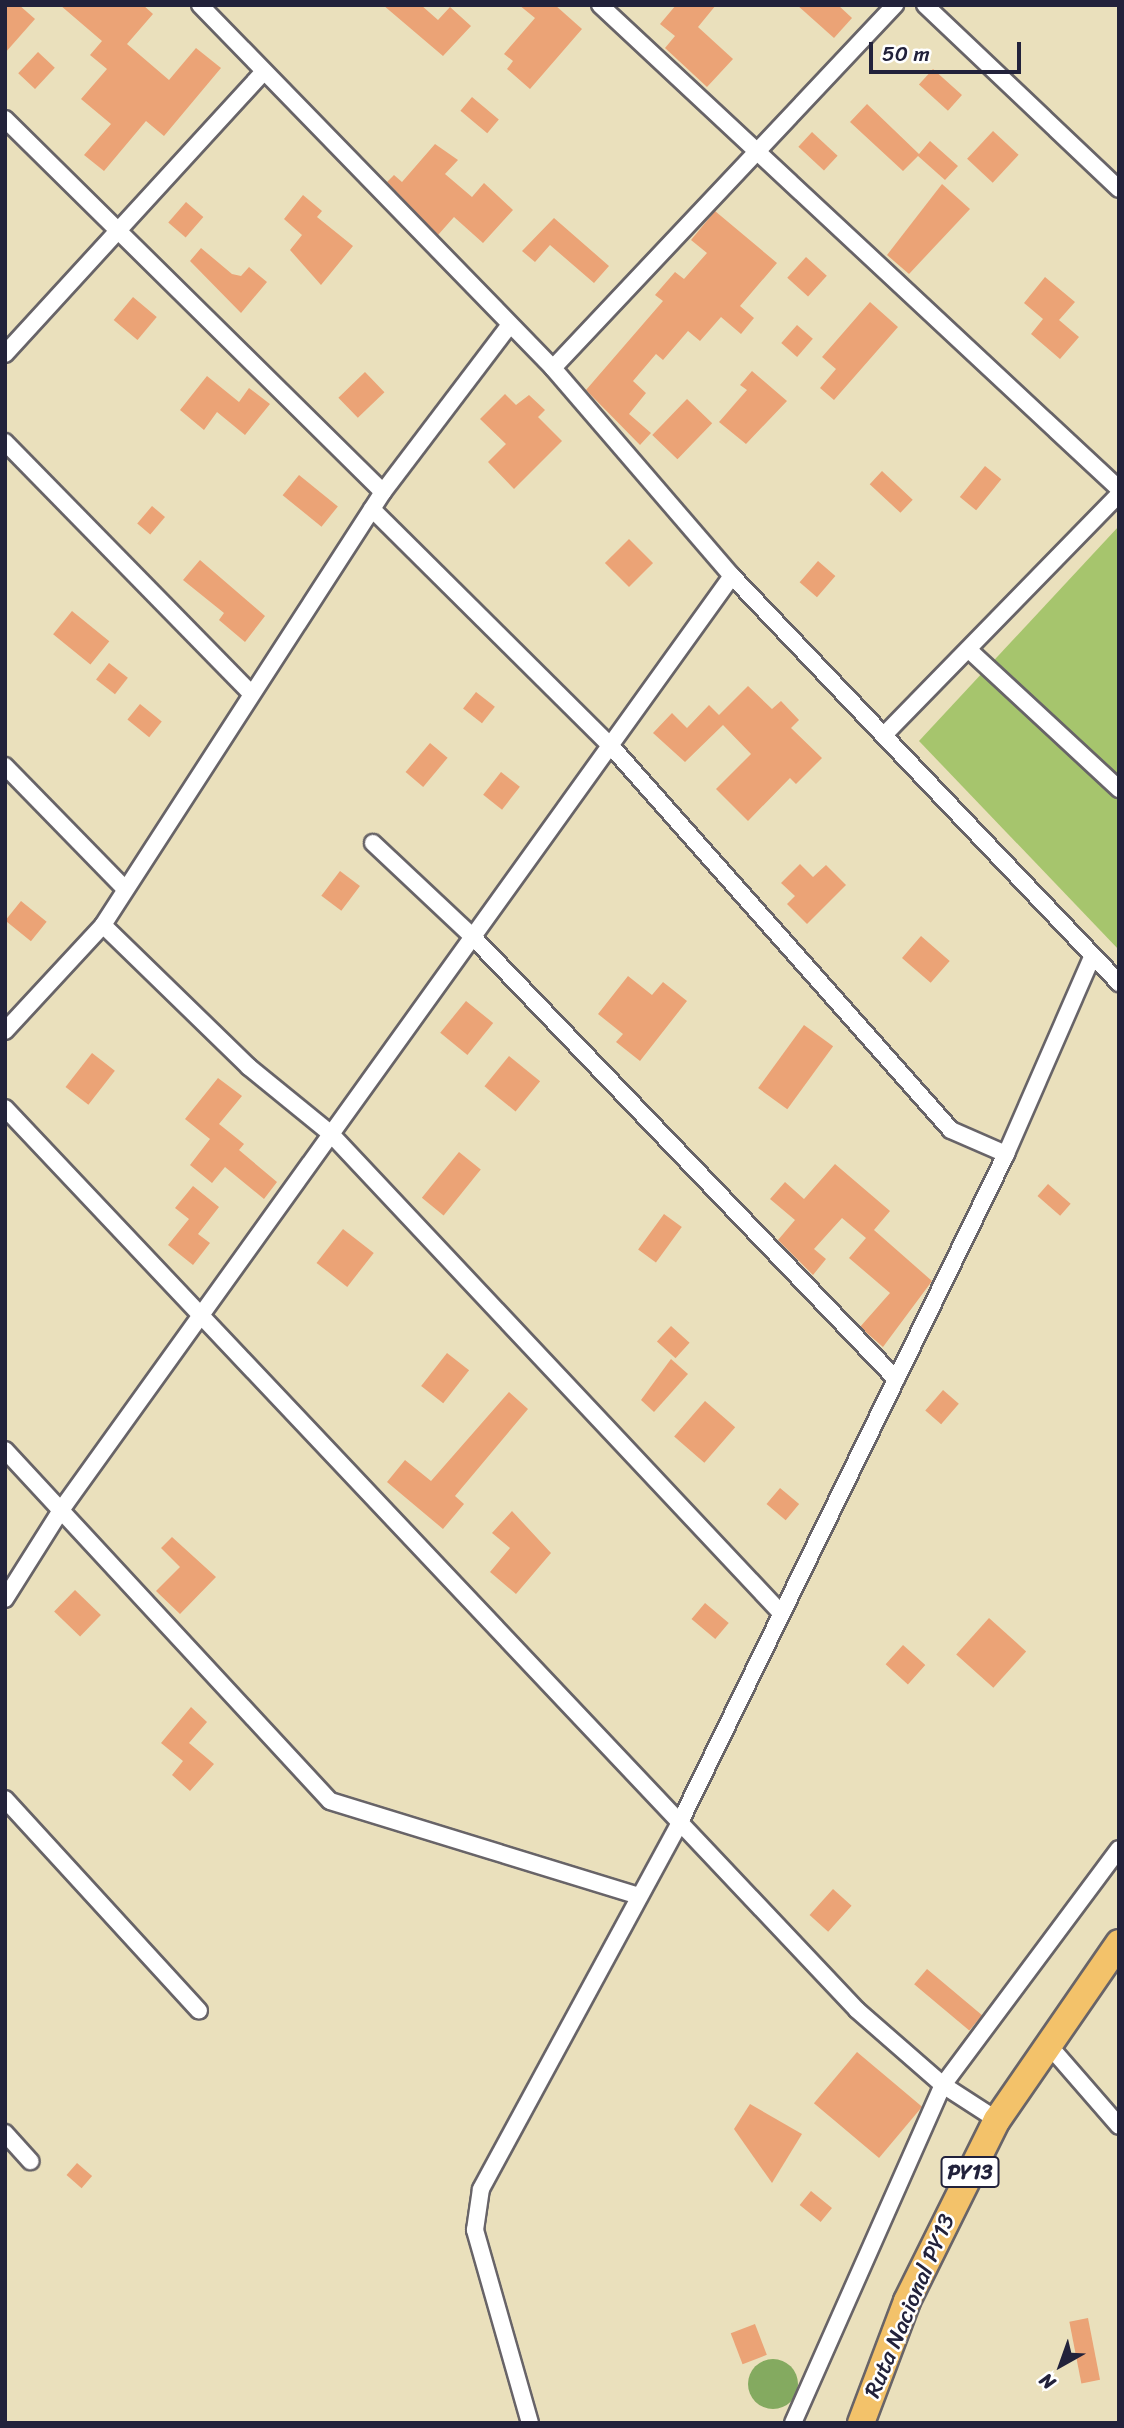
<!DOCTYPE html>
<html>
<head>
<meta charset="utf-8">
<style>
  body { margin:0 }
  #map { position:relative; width:1124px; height:2428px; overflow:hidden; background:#eae0bc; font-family:Sriracha,sans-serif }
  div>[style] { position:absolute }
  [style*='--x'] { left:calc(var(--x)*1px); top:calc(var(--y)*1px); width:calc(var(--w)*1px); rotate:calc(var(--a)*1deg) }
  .green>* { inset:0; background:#a6c56d }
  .forest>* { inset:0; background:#84aa60 }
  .round { border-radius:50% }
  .building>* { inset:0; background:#eba376; transform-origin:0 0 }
  .roads { filter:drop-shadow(2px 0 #686468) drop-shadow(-2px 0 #686468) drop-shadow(0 2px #686468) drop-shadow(0 -2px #686468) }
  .minor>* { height:16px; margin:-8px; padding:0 8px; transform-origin:8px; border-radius:8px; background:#fff }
  .trunk>* { height:26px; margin:-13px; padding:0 13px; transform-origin:13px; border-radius:13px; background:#f3c26a }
  span { translate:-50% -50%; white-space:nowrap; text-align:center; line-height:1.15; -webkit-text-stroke:5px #fff; paint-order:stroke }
  .shield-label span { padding:2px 5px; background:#fff; border:2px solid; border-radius:5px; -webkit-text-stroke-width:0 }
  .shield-label { font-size:21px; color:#22223b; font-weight:700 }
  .street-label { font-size:23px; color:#22223b }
  .frame { position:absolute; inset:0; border:7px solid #22223b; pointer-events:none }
  .north { position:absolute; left:1026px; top:2330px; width:70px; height:70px; -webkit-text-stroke:5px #fff; paint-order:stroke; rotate:220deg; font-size:19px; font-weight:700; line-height:28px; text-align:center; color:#22223b }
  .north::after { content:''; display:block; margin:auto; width:24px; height:32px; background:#22223b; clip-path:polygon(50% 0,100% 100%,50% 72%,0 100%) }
  .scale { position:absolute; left:869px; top:42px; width:152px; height:32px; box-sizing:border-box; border:4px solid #22223b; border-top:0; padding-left:9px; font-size:21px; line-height:24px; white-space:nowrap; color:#22223b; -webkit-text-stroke:5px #fff; paint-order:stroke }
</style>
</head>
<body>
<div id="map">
  <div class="green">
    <div style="clip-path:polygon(1119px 526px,1119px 950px,919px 741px)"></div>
  </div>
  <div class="forest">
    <div class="round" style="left:748px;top:2359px;width:50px;height:50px"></div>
  </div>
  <div class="building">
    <div style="clip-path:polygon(5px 5px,19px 5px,35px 19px,5px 53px)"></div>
    <div style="clip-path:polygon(60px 5px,143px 5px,153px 14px,127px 44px,169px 80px,196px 48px,221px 68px,164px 136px,146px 121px,104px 171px,84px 155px,111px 124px,81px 99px,107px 69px,90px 55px,102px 41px)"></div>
    <div style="clip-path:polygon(383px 5px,421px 5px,438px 20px,450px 7px,471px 26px,443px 56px)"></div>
    <div style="clip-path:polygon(519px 5px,555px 5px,582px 29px,530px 89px,507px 69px,513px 61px,504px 54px,535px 18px)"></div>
    <div style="clip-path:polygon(676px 5px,716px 5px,698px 27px,733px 59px,707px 87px,665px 48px,675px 36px,660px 24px)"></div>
    <div style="clip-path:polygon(797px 5px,838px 5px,852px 18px,834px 38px)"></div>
    <div style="left:38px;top:52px;width:23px;height:29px;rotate:43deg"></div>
    <div style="left:933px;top:69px;width:39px;height:21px;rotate:42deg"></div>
    <div style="left:472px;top:97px;width:35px;height:18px;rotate:40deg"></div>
    <div style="clip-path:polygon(867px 104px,919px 154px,930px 141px,958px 166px,945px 180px,918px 156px,903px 171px,850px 122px)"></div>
    <div style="left:993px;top:131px;width:35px;height:38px;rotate:43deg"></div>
    <div style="left:812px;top:132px;width:35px;height:20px;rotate:43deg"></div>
    <div style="clip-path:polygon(435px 144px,458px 160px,445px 174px,472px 197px,484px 183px,513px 210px,483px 243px,454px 217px,438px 235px,387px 182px,394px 175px,402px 182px)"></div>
    <div style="clip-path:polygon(942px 184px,970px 209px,909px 274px,887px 255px)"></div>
    <div style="clip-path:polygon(303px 195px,322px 211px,317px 217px,353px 246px,321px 285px,290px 250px,302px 235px,284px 219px)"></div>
    <div style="left:186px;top:202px;width:23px;height:27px;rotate:41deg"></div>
    <div style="clip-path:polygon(715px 211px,777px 263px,740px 306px,754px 318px,741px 334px,721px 317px,700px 341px,688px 331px,663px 360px,656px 354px,633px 381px,646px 393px,629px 414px,651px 433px,640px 445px,586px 390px,663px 301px,655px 295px,675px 272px,684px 279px,707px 253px,691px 240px)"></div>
    <div style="clip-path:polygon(554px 218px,609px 266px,594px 283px,550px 245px,535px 262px,522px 251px)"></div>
    <div style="clip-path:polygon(201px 248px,232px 274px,241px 276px,249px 267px,267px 282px,241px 313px,190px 261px)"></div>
    <div style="left:806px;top:257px;width:28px;height:28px;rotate:42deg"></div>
    <div style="clip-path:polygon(1045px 277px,1075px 302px,1059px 320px,1079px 337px,1060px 359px,1031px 334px,1043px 319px,1024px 303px)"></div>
    <div style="left:133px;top:297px;width:31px;height:30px;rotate:40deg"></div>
    <div style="clip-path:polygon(870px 302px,898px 327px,834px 400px,820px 388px,836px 369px,822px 357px)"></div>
    <div style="left:797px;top:325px;width:21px;height:24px;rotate:41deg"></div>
    <div style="clip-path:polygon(752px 371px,787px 401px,746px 444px,719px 422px,747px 390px,740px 385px)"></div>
    <div style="left:365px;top:372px;width:28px;height:37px;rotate:46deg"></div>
    <div style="clip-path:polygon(207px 376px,239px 402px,249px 388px,270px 404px,245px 435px,217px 412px,204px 430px,180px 410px)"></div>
    <div style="clip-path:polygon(505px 394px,516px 405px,529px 395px,545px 410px,538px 417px,562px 441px,514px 489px,488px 462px,506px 444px,480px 419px)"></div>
    <div style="left:687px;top:399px;width:35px;height:50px;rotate:44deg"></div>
    <div style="left:985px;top:466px;width:21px;height:40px;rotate:39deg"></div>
    <div style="left:882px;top:471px;width:42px;height:18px;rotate:43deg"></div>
    <div style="left:299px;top:475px;width:50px;height:26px;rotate:39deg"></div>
    <div style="left:152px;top:506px;width:17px;height:23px;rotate:40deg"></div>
    <div style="left:629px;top:539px;width:34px;height:34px;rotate:45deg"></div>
    <div style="clip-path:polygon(200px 560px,265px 616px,245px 642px,219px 620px,224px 613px,183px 580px)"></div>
    <div style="left:818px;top:561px;width:23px;height:28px;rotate:41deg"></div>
    <div style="left:72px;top:611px;width:48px;height:30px;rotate:39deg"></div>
    <div style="left:109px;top:663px;width:24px;height:21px;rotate:38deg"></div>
    <div style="clip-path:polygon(748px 686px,772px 709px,781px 701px,799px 720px,791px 728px,822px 758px,796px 784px,790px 778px,748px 821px,716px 789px,751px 754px,723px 725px,685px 762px,653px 733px,672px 713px,687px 728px,709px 705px,719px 715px)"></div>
    <div style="left:476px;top:692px;width:24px;height:21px;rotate:38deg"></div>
    <div style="left:140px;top:704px;width:28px;height:20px;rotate:39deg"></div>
    <div style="left:430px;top:743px;width:23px;height:38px;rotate:40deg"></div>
    <div style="left:501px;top:772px;width:24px;height:29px;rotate:38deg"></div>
    <div style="clip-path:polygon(800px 864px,813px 877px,826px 865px,846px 885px,807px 924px,787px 904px,795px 896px,781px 883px)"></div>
    <div style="left:340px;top:871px;width:25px;height:31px;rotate:37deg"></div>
    <div style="left:21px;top:901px;width:33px;height:25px;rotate:39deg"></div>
    <div style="left:921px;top:936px;width:38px;height:29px;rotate:41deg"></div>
    <div style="clip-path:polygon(628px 976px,652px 995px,663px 982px,687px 1001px,640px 1061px,616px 1042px,623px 1034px,598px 1014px)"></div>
    <div style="left:466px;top:1001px;width:35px;height:41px;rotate:39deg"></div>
    <div style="left:804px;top:1025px;width:36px;height:78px;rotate:36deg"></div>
    <div style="left:92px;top:1053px;width:29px;height:43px;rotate:38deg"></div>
    <div style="left:509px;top:1056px;width:40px;height:39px;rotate:39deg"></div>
    <div style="clip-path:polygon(218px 1078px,242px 1096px,219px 1124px,244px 1144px,239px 1150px,277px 1182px,264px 1199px,225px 1167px,212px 1183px,190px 1165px,210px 1139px,185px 1119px)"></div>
    <div style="left:459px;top:1152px;width:28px;height:59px;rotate:39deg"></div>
    <div style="clip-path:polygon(835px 1164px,890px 1211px,874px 1230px,932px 1281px,883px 1347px,860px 1327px,890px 1293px,849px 1258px,866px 1238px,842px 1218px,814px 1249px,826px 1259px,813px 1275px,778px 1240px,795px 1220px,770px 1199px,785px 1182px,804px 1199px)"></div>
    <div style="left:1048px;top:1184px;width:30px;height:16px;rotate:41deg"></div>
    <div style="clip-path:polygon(193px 1186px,219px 1207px,198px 1234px,210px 1243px,193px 1265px,168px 1245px,189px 1219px,175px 1208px)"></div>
    <div style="left:664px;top:1214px;width:22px;height:44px;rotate:36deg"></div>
    <div style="left:343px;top:1229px;width:39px;height:43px;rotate:38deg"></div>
    <div style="left:671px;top:1326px;width:25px;height:21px;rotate:42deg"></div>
    <div style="left:447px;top:1353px;width:28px;height:42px;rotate:38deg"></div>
    <div style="clip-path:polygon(671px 1359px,688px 1374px,654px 1412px,641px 1400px)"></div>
    <div style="left:943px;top:1390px;width:21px;height:27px;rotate:41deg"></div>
    <div style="clip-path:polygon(509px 1392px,528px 1409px,455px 1496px,464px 1504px,443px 1529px,387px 1482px,405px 1460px,431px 1481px)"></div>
    <div style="left:705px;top:1401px;width:40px;height:47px;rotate:41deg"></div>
    <div style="left:780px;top:1488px;width:25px;height:21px;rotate:40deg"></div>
    <div style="clip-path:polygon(512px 1511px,551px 1553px,516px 1594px,490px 1572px,510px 1548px,492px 1533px)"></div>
    <div style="clip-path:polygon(172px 1537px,216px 1577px,180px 1614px,156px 1591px,180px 1567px,161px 1548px)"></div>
    <div style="left:75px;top:1590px;width:36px;height:30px;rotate:44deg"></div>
    <div style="left:705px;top:1603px;width:31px;height:21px;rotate:40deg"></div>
    <div style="left:989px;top:1618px;width:50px;height:49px;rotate:42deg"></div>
    <div style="left:903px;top:1645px;width:30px;height:26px;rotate:42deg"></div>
    <div style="clip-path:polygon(191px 1707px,207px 1722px,189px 1743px,214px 1764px,190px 1791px,172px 1775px,183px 1761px,161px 1743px)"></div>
    <div style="left:833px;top:1889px;width:25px;height:35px;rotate:42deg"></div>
    <div style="left:927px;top:1969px;width:72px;height:20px;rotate:40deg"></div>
    <div style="left:857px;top:2052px;width:85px;height:67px;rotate:40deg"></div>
    <div style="clip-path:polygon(750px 2104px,802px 2134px,772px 2183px,734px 2129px)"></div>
    <div style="left:77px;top:2163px;width:20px;height:16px;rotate:41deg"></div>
    <div style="left:811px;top:2191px;width:27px;height:18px;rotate:39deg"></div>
    <div style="left:1088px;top:2318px;width:63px;height:19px;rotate:79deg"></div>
    <div style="left:755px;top:2324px;width:33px;height:26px;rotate:69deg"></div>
  </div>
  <div class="roads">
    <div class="minor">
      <div style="--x:200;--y:5;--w:506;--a:45.8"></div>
      <div style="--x:553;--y:368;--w:274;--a:49.3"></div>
      <div style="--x:732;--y:576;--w:562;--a:46.44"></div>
      <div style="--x:600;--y:5;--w:710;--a:43"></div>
      <div style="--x:925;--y:5;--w:267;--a:43.5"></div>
      <div style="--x:5;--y:119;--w:531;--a:44.62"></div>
      <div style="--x:5;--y:354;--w:379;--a:-47.5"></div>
      <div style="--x:553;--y:368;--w:499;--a:-46.7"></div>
      <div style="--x:5;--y:442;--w:350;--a:45.6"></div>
      <div style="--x:372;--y:509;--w:335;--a:44.8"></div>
      <div style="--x:610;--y:745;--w:514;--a:48.47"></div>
      <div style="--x:951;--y:1130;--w:60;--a:23.6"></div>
      <div style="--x:969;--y:650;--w:205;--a:42.8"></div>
      <div style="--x:885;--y:734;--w:335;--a:-45.7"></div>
      <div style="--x:5;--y:766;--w:168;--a:45.7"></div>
      <div style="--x:373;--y:843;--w:136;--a:43.2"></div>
      <div style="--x:472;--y:936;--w:613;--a:46.26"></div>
      <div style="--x:103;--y:925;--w:204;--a:44.2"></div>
      <div style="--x:249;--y:1067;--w:104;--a:39.2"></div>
      <div style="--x:330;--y:1133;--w:659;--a:46.78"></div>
      <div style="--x:5;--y:1031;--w:144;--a:-47.2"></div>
      <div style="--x:103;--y:925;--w:516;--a:-57.11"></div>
      <div style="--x:383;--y:492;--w:208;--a:-52.8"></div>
      <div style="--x:5;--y:1108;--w:1241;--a:46.63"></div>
      <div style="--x:857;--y:2010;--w:114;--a:41.1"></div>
      <div style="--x:943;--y:2085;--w:64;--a:32.9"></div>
      <div style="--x:5;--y:1450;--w:478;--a:47.2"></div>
      <div style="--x:330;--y:1801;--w:322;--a:17.1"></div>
      <div style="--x:5;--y:1599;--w:105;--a:-57.8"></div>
      <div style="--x:61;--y:1510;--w:1150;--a:-54.31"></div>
      <div style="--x:5;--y:1799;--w:287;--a:47.5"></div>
      <div style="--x:1046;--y:2042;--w:111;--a:49"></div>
      <div style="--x:5;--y:2133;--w:38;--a:48"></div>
      <div style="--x:530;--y:2423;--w:201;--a:-105.9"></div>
      <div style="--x:475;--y:2230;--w:41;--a:-81.7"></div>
      <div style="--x:481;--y:2189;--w:415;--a:-61.5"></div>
      <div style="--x:679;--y:1824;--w:746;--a:-63.98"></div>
      <div style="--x:1006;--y:1154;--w:215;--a:-66.4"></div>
      <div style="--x:793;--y:2423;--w:370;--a:-66.1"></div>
      <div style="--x:943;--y:2085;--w:294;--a:-53.3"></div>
    </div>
    <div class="trunk">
      <div style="--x:861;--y:2423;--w:130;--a:-69.3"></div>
      <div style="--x:907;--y:2301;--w:202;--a:-63.6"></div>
      <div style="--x:997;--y:2120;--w:215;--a:-55.4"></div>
    </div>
  </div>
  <div class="shield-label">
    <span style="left:970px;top:2172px">PY13</span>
  </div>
  <div class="street-label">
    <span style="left:910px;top:2306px;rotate:-67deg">Ruta Nacional PY13</span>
  </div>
  <div class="frame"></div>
  <div class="north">N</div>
  <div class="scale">50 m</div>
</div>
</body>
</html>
